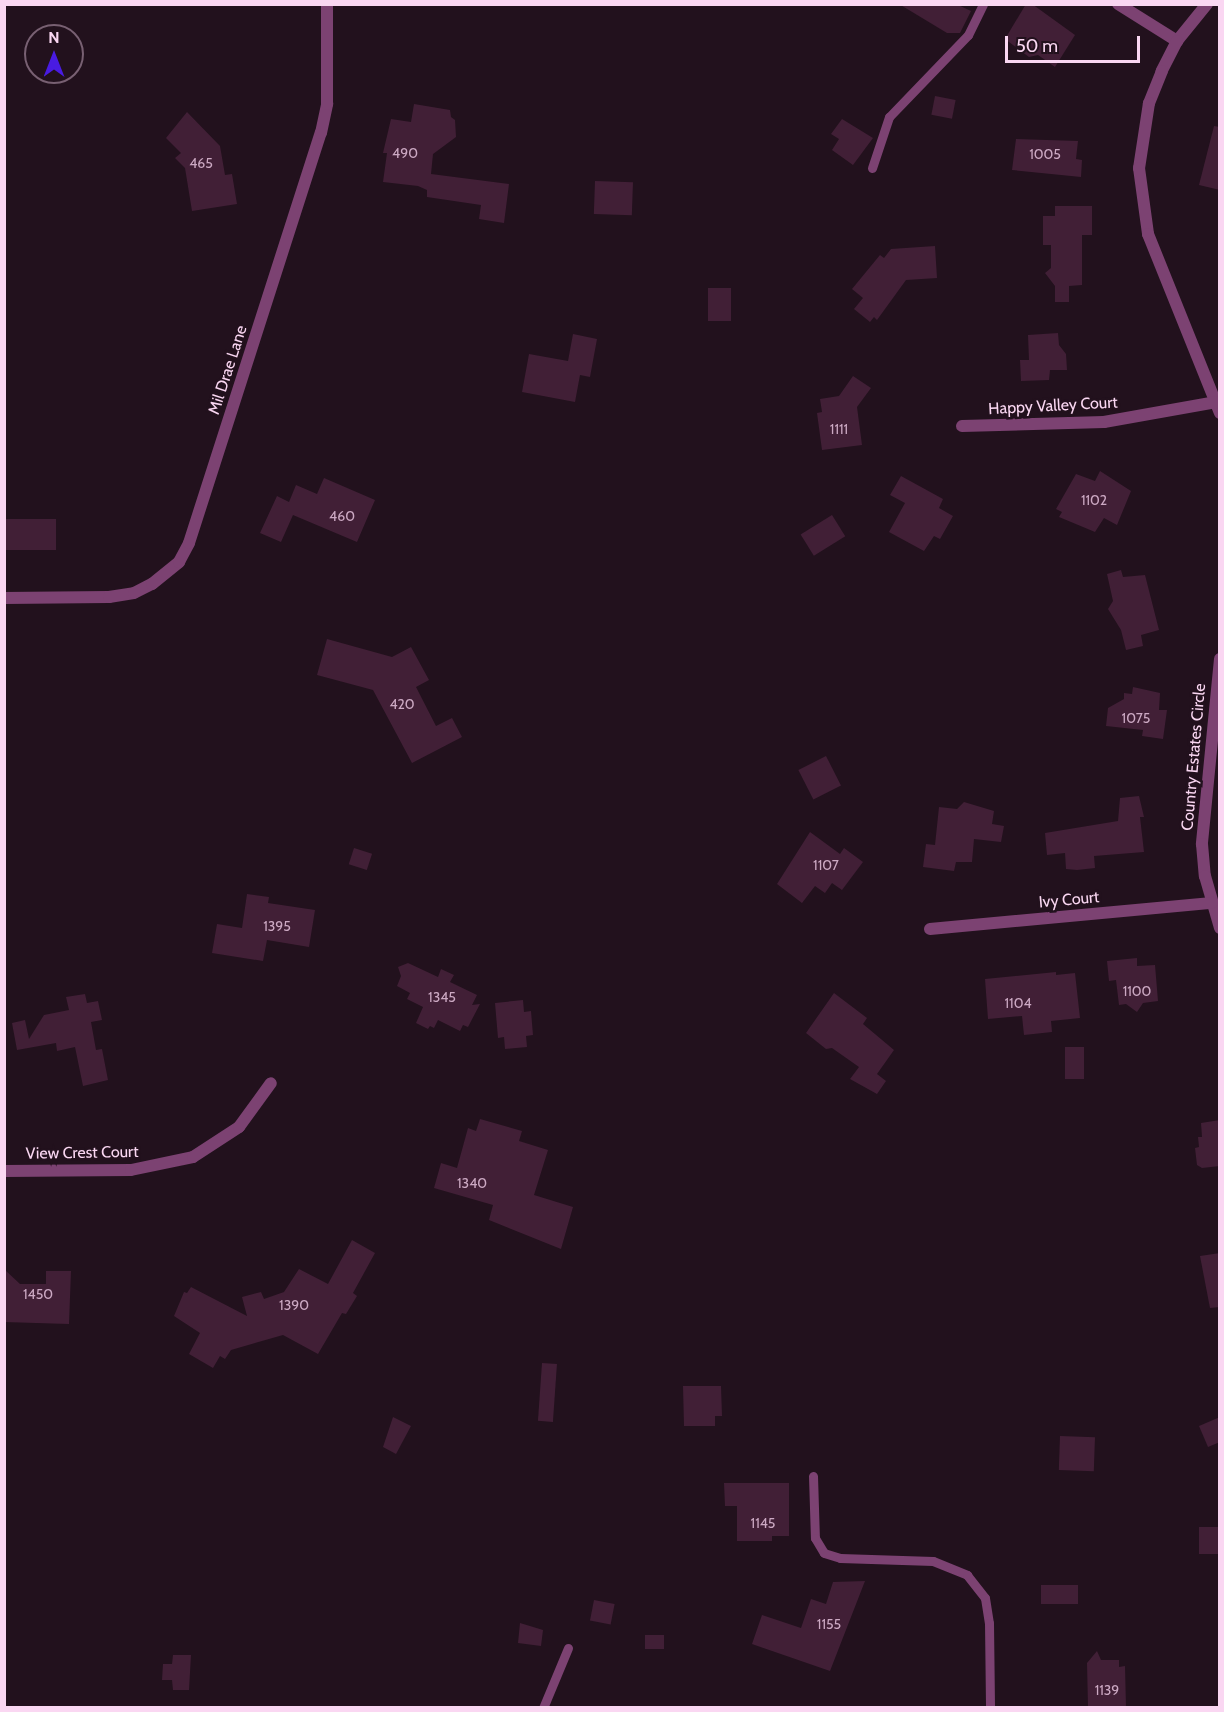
<!DOCTYPE html>
<html>
<head>
<meta charset="utf-8">
<style>
  body { margin:0 }
  #map { position:relative; width:1224px; height:1712px; overflow:hidden; background:#22111d; font-family:Cabin,sans-serif }
  div>[style] { position:absolute }
  [style*='--x'] { left:calc(var(--x)*1px); top:calc(var(--y)*1px); width:calc(var(--w)*1px); rotate:calc(var(--a)*1deg) }
  .building>* { inset:0; background:#411f36; transform-origin:0 0 }
  .service>* { height:9px; margin:-4.5px; padding:0 4.5px; transform-origin:4.5px; border-radius:4.5px; background:#7c4272 }
  .minor>* { height:12px; margin:-6px; padding:0 6px; transform-origin:6px; border-radius:6px; background:#7c4272 }
  span { translate:-50% -50%; white-space:nowrap; text-align:center; line-height:1.15; -webkit-text-stroke:5px #22111d; paint-order:stroke }
  .number-label { font-size:14px; color:#cca9c3 }
  .number-label span { -webkit-text-stroke-width:0 }
  .street-label { font-size:16px; color:#fad7f2 }
  .frame { position:absolute; inset:0; border:6px solid #fad7f2; pointer-events:none }
  .north { position:absolute; left:24px; top:24px; width:60px; height:60px; box-sizing:border-box; background:#22111d; border:2px solid #786072; border-radius:50%; rotate:0deg; font-size:16px; font-weight:700; line-height:24px; text-align:center; color:#fad7f2 }
  .north::after { content:''; display:block; margin:auto; width:21px; height:27px; background:#491be2; clip-path:polygon(50% 0,100% 100%,50% 72%,0 100%) }
  .scale { position:absolute; left:1005px; top:36px; width:135px; height:27px; box-sizing:border-box; border:3px solid #fad7f2; border-top:0; padding-left:8px; font-size:18px; line-height:21px; white-space:nowrap; color:#fad7f2; -webkit-text-stroke:4px #22111d; paint-order:stroke }
</style>
</head>
<body>
<div id="map">
  <div class="building">
    <div style="clip-path:polygon(899px 4px,956px 4px,971px 11px,960px 33px,947px 33px)"></div>
    <div style="clip-path:polygon(1026px 4px,1032px 4px,1075px 35px,1055px 67px,1038px 55px,1029px 57px,1005px 39px)"></div>
    <div style="left:935px;top:96px;width:21px;height:19px;rotate:11deg"></div>
    <div style="clip-path:polygon(414px 104px,450px 110px,451px 117px,455px 120px,456px 137px,433px 154px,431px 174px,509px 184px,504px 223px,479px 219px,481px 205px,427px 197px,427px 190px,418px 186px,383px 182px,387px 153px,383px 153px,391px 119px,411px 122px)"></div>
    <div style="clip-path:polygon(187px 112px,220px 146px,225px 175px,232px 174px,237px 204px,192px 211px,185px 168px,175px 158px,181px 153px,166px 138px)"></div>
    <div style="clip-path:polygon(842px 119px,873px 138px,853px 165px,832px 150px,839px 139px,831px 134px)"></div>
    <div style="clip-path:polygon(1214px 126px,1220px 127px,1220px 190px,1199px 185px)"></div>
    <div style="clip-path:polygon(1016px 139px,1078px 141px,1076px 159px,1082px 160px,1081px 177px,1012px 170px)"></div>
    <div style="left:595px;top:181px;width:38px;height:33px;rotate:2deg"></div>
    <div style="clip-path:polygon(1055px 206px,1092px 206px,1092px 235px,1082px 235px,1082px 285px,1069px 286px,1069px 302px,1055px 302px,1055px 286px,1045px 273px,1051px 268px,1051px 245px,1043px 245px,1043px 216px,1055px 216px)"></div>
    <div style="clip-path:polygon(935px 246px,937px 278px,906px 280px,877px 320px,874px 317px,870px 322px,854px 309px,863px 298px,852px 289px,880px 255px,884px 258px,891px 249px)"></div>
    <div style="left:708px;top:288px;width:23px;height:33px"></div>
    <div style="clip-path:polygon(1058px 333px,1059px 345px,1066px 354px,1067px 370px,1050px 370px,1049px 380px,1021px 381px,1020px 360px,1029px 360px,1028px 335px)"></div>
    <div style="clip-path:polygon(573px 334px,597px 339px,590px 377px,580px 375px,575px 402px,522px 392px,529px 354px,568px 361px)"></div>
    <div style="clip-path:polygon(853px 376px,871px 388px,857px 407px,862px 445px,822px 450px,817px 413px,822px 412px,820px 399px,839px 396px)"></div>
    <div style="clip-path:polygon(1100px 471px,1131px 491px,1117px 525px,1104px 518px,1095px 532px,1059px 517px,1062px 512px,1056px 509px,1076px 474px,1095px 481px)"></div>
    <div style="clip-path:polygon(901px 476px,943px 499px,939px 508px,953px 516px,940px 539px,934px 536px,924px 551px,889px 532px,905px 503px,890px 495px)"></div>
    <div style="clip-path:polygon(324px 478px,375px 500px,357px 542px,293px 515px,281px 542px,260px 533px,277px 496px,289px 502px,296px 485px,317px 494px)"></div>
    <div style="left:832px;top:515px;width:25px;height:37px;rotate:58deg"></div>
    <div style="left:4px;top:519px;width:52px;height:31px"></div>
    <div style="clip-path:polygon(1121px 570px,1123px 577px,1145px 575px,1159px 630px,1141px 635px,1143px 646px,1126px 650px,1121px 630px,1108px 609px,1113px 601px,1107px 574px)"></div>
    <div style="clip-path:polygon(327px 639px,392px 657px,411px 647px,429px 680px,416px 687px,436px 726px,452px 718px,462px 737px,412px 763px,373px 690px,317px 675px)"></div>
    <div style="clip-path:polygon(1133px 687px,1160px 693px,1159px 710px,1167px 710px,1163px 739px,1142px 736px,1143px 730px,1106px 726px,1108px 708px,1124px 699px,1124px 693px,1132px 694px)"></div>
    <div style="left:826px;top:756px;width:33px;height:31px;rotate:63deg"></div>
    <div style="clip-path:polygon(1139px 796px,1144px 817px,1140px 817px,1144px 852px,1094px 856px,1095px 868px,1077px 870px,1066px 869px,1065px 853px,1047px 855px,1045px 833px,1118px 821px,1120px 798px)"></div>
    <div style="clip-path:polygon(964px 802px,994px 811px,992px 824px,1004px 826px,1001px 842px,974px 839px,972px 862px,956px 862px,954px 871px,923px 867px,926px 844px,935px 845px,939px 807px,957px 809px)"></div>
    <div style="clip-path:polygon(810px 832px,840px 854px,844px 848px,863px 862px,842px 890px,832px 883px,825px 893px,815px 886px,802px 903px,777px 884px)"></div>
    <div style="left:354px;top:848px;width:19px;height:17px;rotate:18deg"></div>
    <div style="clip-path:polygon(247px 894px,269px 897px,268px 903px,315px 910px,309px 947px,267px 940px,263px 961px,212px 953px,217px 924px,242px 928px)"></div>
    <div style="clip-path:polygon(1137px 958px,1137px 966px,1155px 965px,1158px 1001px,1143px 1003px,1137px 1012px,1126px 1004px,1119px 1005px,1116px 980px,1109px 981px,1107px 961px)"></div>
    <div style="clip-path:polygon(408px 963px,438px 977px,441px 969px,454px 975px,450px 982px,477px 995px,472px 1005px,480px 1004px,468px 1027px,463px 1025px,460px 1031px,438px 1020px,434px 1028px,430px 1026px,428px 1029px,416px 1023px,423px 1007px,407px 999px,410px 993px,397px 986px,401px 976px,398px 967px)"></div>
    <div style="clip-path:polygon(1056px 972px,1056px 975px,1075px 973px,1080px 1018px,1051px 1021px,1052px 1032px,1024px 1035px,1022px 1016px,988px 1019px,985px 979px)"></div>
    <div style="clip-path:polygon(834px 993px,867px 1018px,863px 1024px,894px 1050px,877px 1074px,886px 1081px,877px 1094px,850px 1079px,859px 1067px,832px 1048px,826px 1049px,806px 1033px)"></div>
    <div style="clip-path:polygon(85px 994px,87px 1003px,98px 1001px,102px 1020px,91px 1022px,96px 1050px,102px 1049px,108px 1080px,83px 1086px,75px 1047px,57px 1051px,56px 1043px,17px 1050px,12px 1023px,25px 1020px,29px 1039px,44px 1015px,69px 1010px,66px 997px)"></div>
    <div style="clip-path:polygon(523px 1000px,524px 1012px,531px 1011px,533px 1035px,526px 1036px,527px 1047px,505px 1049px,504px 1037px,498px 1038px,495px 1003px)"></div>
    <div style="left:1065px;top:1047px;width:19px;height:32px"></div>
    <div style="clip-path:polygon(480px 1119px,522px 1131px,519px 1141px,548px 1150px,534px 1195px,573px 1207px,561px 1249px,489px 1220px,493px 1205px,434px 1188px,441px 1163px,457px 1168px,468px 1128px,476px 1131px)"></div>
    <div style="clip-path:polygon(1220px 1120px,1220px 1166px,1202px 1168px,1197px 1165px,1195px 1148px,1199px 1147px,1198px 1137px,1202px 1137px,1201px 1123px)"></div>
    <div style="clip-path:polygon(352px 1240px,375px 1253px,353px 1293px,357px 1296px,346px 1314px,342px 1313px,318px 1354px,283px 1335px,231px 1350px,225px 1359px,220px 1356px,213px 1368px,189px 1354px,200px 1333px,174px 1316px,184px 1292px,187px 1293px,191px 1287px,247px 1316px,242px 1297px,261px 1292px,264px 1299px,284px 1292px,299px 1269px,328px 1284px)"></div>
    <div style="clip-path:polygon(1220px 1253px,1220px 1307px,1210px 1308px,1200px 1256px)"></div>
    <div style="clip-path:polygon(4px 1269px,20px 1284px,46px 1284px,46px 1271px,71px 1271px,69px 1324px,4px 1322px)"></div>
    <div style="left:542px;top:1363px;width:15px;height:58px;rotate:4deg"></div>
    <div style="clip-path:polygon(683px 1386px,721px 1386px,722px 1416px,715px 1416px,715px 1426px,684px 1426px)"></div>
    <div style="clip-path:polygon(393px 1417px,411px 1426px,396px 1454px,383px 1447px)"></div>
    <div style="clip-path:polygon(1220px 1417px,1220px 1442px,1208px 1447px,1199px 1426px)"></div>
    <div style="left:1060px;top:1436px;width:35px;height:34px;rotate:2deg"></div>
    <div style="clip-path:polygon(724px 1483px,789px 1483px,789px 1536px,772px 1536px,772px 1541px,737px 1541px,737px 1506px,725px 1506px)"></div>
    <div style="left:1220px;top:1527px;width:27px;height:21px;rotate:90deg"></div>
    <div style="clip-path:polygon(865px 1581px,830px 1671px,752px 1644px,762px 1615px,801px 1628px,811px 1599px,826px 1604px,833px 1582px)"></div>
    <div style="left:1041px;top:1585px;width:37px;height:19px"></div>
    <div style="left:594px;top:1600px;width:21px;height:21px;rotate:11deg"></div>
    <div style="clip-path:polygon(520px 1623px,543px 1630px,541px 1646px,518px 1643px)"></div>
    <div style="left:645px;top:1635px;width:19px;height:14px"></div>
    <div style="clip-path:polygon(1097px 1651px,1101px 1660px,1119px 1660px,1119px 1667px,1125px 1666px,1126px 1707px,1088px 1707px,1087px 1663px)"></div>
    <div style="clip-path:polygon(173px 1655px,191px 1655px,189px 1690px,173px 1690px,172px 1680px,162px 1680px,163px 1664px,172px 1664px)"></div>
  </div>
  <div class="service">
    <div style="--x:872;--y:168;--w:54;--a:-71.6"></div>
    <div style="--x:889;--y:117;--w:114;--a:-46.1"></div>
    <div style="--x:968;--y:35;--w:34;--a:-64"></div>
    <div style="--x:813;--y:1476;--w:62;--a:88.2"></div>
    <div style="--x:815;--y:1538;--w:17;--a:59"></div>
    <div style="--x:824;--y:1553;--w:17;--a:17"></div>
    <div style="--x:840;--y:1558;--w:93;--a:1.8"></div>
    <div style="--x:933;--y:1561;--w:37;--a:22"></div>
    <div style="--x:967;--y:1575;--w:29;--a:52"></div>
    <div style="--x:985;--y:1598;--w:25;--a:81"></div>
    <div style="--x:989;--y:1623;--w:85;--a:89.3"></div>
    <div style="--x:543;--y:1708;--w:65;--a:-67.4"></div>
  </div>
  <div class="minor">
    <div style="--x:1118;--y:4;--w:70;--a:32.1"></div>
    <div style="--x:1207;--y:4;--w:48;--a:129"></div>
    <div style="--x:1177;--y:41;--w:34;--a:117"></div>
    <div style="--x:1162;--y:71;--w:35;--a:112"></div>
    <div style="--x:1149;--y:103;--w:66;--a:98.7"></div>
    <div style="--x:1139;--y:168;--w:67;--a:82.2"></div>
    <div style="--x:1148;--y:234;--w:193;--a:68.1"></div>
    <div style="--x:962;--y:426;--w:142;--a:-1.6"></div>
    <div style="--x:1104;--y:422;--w:114;--a:-10.1"></div>
    <div style="--x:4;--y:598;--w:105;--a:-0.5"></div>
    <div style="--x:109;--y:597;--w:25;--a:-9"></div>
    <div style="--x:134;--y:593;--w:20;--a:-27"></div>
    <div style="--x:152;--y:584;--w:35;--a:-39"></div>
    <div style="--x:179;--y:562;--w:21;--a:-62"></div>
    <div style="--x:189;--y:543;--w:431;--a:-72.2"></div>
    <div style="--x:321;--y:133;--w:30;--a:-78"></div>
    <div style="--x:327;--y:104;--w:100;--a:-90"></div>
    <div style="--x:1220;--y:659;--w:186;--a:95.6"></div>
    <div style="--x:1202;--y:844;--w:32;--a:85"></div>
    <div style="--x:1205;--y:876;--w:54;--a:73.9"></div>
    <div style="--x:930;--y:929;--w:283;--a:-5.3"></div>
    <div style="--x:4;--y:1171;--w:127;--a:-0.5"></div>
    <div style="--x:131;--y:1170;--w:63;--a:-11.8"></div>
    <div style="--x:193;--y:1157;--w:55;--a:-33.1"></div>
    <div style="--x:239;--y:1127;--w:54;--a:-54"></div>
  </div>
  <div class="number-label">
    <span style="left:405px;top:153px">490</span>
    <span style="left:1045px;top:154px">1005</span>
    <span style="left:201px;top:163px">465</span>
    <span style="left:839px;top:429px">1111</span>
    <span style="left:1094px;top:500px">1102</span>
    <span style="left:342px;top:516px">460</span>
    <span style="left:402px;top:704px">420</span>
    <span style="left:1136px;top:718px">1075</span>
    <span style="left:826px;top:865px">1107</span>
    <span style="left:277px;top:926px">1395</span>
    <span style="left:1137px;top:991px">1100</span>
    <span style="left:442px;top:997px">1345</span>
    <span style="left:1018px;top:1003px">1104</span>
    <span style="left:472px;top:1183px">1340</span>
    <span style="left:38px;top:1294px">1450</span>
    <span style="left:294px;top:1305px">1390</span>
    <span style="left:763px;top:1523px">1145</span>
    <span style="left:829px;top:1624px">1155</span>
    <span style="left:1107px;top:1690px">1139</span>
  </div>
  <div class="street-label">
    <span style="left:228px;top:370px;rotate:-72deg">Mil Drae Lane</span>
    <span style="left:1053px;top:406px;rotate:-3deg">Happy Valley Court</span>
    <span style="left:1194px;top:757px;rotate:-85deg">Country Estates Circle</span>
    <span style="left:1069px;top:900px;rotate:-5deg">Ivy Court</span>
    <span style="left:82px;top:1153px;rotate:-1deg">View Crest Court</span>
  </div>
  <div class="frame"></div>
  <div class="north">N</div>
  <div class="scale">50 m</div>
</div>
</body>
</html>
